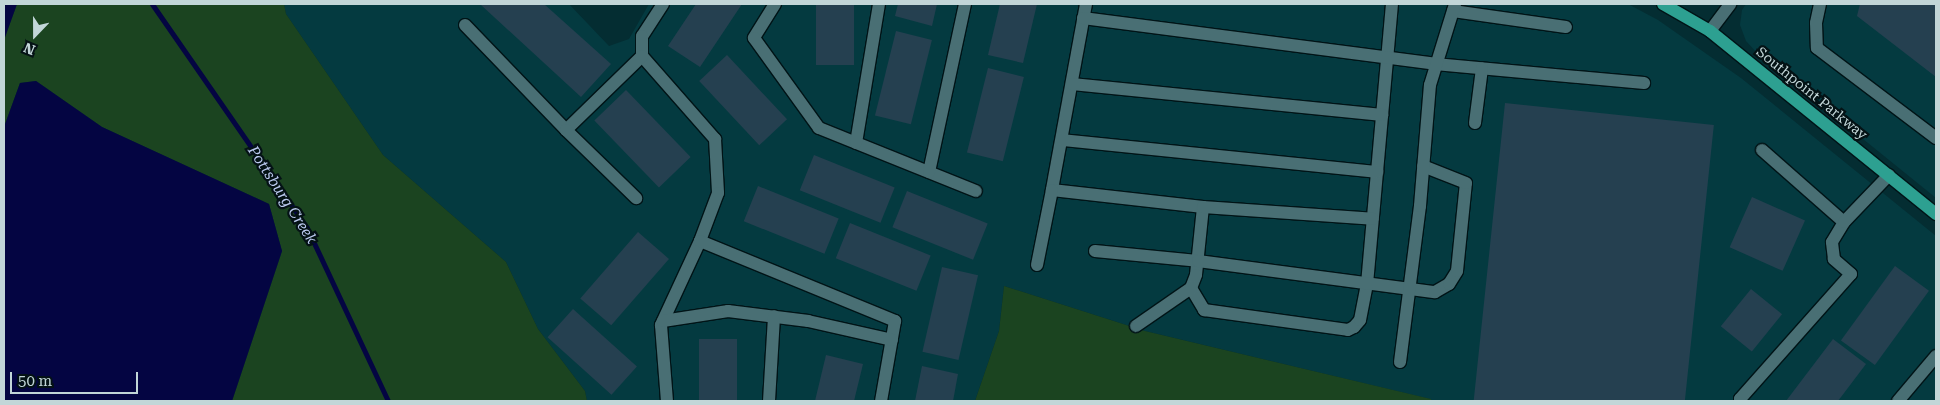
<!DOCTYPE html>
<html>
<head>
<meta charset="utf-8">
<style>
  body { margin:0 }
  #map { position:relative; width:1940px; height:405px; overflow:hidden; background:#042d32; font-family:"Roboto Serif",serif }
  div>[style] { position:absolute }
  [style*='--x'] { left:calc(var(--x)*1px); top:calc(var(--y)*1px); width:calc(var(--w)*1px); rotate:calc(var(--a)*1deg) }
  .built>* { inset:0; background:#043a40 }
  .green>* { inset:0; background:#1b4420 }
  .water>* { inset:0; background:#040542 }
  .stream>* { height:5px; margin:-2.5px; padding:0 2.5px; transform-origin:2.5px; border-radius:2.5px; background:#040542 }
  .building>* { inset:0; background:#254050; transform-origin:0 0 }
  .roads { filter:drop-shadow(1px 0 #001417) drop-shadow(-1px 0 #001417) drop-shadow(0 1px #001417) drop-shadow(0 -1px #001417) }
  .minor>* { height:12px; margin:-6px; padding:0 6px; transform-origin:6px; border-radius:6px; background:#496f74 }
  .major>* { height:12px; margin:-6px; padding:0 6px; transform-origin:6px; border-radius:6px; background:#2da091 }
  span { translate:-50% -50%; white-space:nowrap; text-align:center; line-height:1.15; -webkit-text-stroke:4.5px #041215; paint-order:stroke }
  .street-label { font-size:14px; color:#c2d6d8 }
  .water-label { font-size:15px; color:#bbcaef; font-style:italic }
  .frame { position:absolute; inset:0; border:5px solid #c2d6d8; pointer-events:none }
  .north { position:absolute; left:10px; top:10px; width:50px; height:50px; -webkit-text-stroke:4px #041215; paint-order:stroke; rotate:202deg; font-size:14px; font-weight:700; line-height:20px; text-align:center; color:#c2d6d8 }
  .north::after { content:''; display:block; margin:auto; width:18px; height:22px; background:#c2d6d8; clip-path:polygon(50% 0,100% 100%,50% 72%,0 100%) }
  .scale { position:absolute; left:10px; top:372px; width:128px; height:22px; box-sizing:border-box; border:2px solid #c2d6d8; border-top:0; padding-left:6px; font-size:15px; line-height:18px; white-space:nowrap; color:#c2d6d8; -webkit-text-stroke:4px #041215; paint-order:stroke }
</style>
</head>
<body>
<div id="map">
  <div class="built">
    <div style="clip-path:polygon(284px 4px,569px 4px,609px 46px,629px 39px,649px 4px,1628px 4px,1658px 20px,1741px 78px,1936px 236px,1936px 401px,1431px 401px,1430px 399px,1145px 331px,1004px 286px,999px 331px,975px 401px,587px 401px,585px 391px,538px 329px,506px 262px,383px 155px,286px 14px)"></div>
    <div style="clip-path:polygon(1746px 4px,1936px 4px,1936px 198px,1758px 54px,1746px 41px,1740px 25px,1742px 10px)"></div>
  </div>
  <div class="green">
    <div style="clip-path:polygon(17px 4px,284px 4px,286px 14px,383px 155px,506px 262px,538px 329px,585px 391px,587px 401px,232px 401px,282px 251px,269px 204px,102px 127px,36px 81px,20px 83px,4px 127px,4px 40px)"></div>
    <div style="clip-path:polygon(1004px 286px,1145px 331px,1431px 399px,1431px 401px,975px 401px,999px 331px)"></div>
  </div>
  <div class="water">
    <div style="clip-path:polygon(4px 4px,17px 4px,4px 40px)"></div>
    <div style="clip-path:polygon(36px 81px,102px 127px,269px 204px,282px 251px,232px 401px,4px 401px,4px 127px,20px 83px)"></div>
  </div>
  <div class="stream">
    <div style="--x:152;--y:4;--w:272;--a:55.3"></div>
    <div style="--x:307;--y:228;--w:191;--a:64.9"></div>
  </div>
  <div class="building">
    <div style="clip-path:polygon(482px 4px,544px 4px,611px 64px,581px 97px,481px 5px)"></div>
    <div style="clip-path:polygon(696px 4px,742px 4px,700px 67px,668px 46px)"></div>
    <div style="left:816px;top:4px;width:38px;height:61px"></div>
    <div style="clip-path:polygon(898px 4px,937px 4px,932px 26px,895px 16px)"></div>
    <div style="clip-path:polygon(1000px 4px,1037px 4px,1023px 63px,988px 55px)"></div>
    <div style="clip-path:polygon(1860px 4px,1936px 4px,1936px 77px,1857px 16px)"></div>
    <div style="left:896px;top:31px;width:37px;height:87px;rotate:14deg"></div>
    <div style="left:727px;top:55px;width:88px;height:38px;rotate:47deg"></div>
    <div style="left:988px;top:68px;width:37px;height:87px;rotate:14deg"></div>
    <div style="left:626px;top:90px;width:93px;height:44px;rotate:46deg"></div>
    <div style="left:1505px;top:103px;width:210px;height:300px;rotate:6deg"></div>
    <div style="left:814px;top:155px;width:87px;height:38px;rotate:22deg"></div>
    <div style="left:758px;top:186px;width:87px;height:38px;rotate:22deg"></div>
    <div style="left:907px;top:191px;width:87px;height:39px;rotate:22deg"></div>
    <div style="left:1752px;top:197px;width:58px;height:55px;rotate:24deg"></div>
    <div style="left:850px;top:223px;width:87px;height:38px;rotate:22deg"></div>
    <div style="left:638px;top:232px;width:41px;height:88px;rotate:41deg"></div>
    <div style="left:1895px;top:266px;width:42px;height:92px;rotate:36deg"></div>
    <div style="left:942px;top:267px;width:37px;height:87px;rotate:13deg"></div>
    <div style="left:1751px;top:289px;width:40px;height:48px;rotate:39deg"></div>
    <div style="left:573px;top:309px;width:86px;height:38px;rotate:42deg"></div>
    <div style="left:699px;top:339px;width:38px;height:62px"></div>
    <div style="clip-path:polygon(1833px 339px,1866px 364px,1838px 401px,1786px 401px)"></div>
    <div style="clip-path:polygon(826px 355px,863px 364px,854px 401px,815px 401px)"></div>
    <div style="clip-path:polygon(922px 366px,958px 374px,953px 401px,915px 401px)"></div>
  </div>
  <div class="roads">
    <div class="minor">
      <div style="--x:663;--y:4;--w:38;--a:123"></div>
      <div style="--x:642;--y:36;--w:20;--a:90"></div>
      <div style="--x:642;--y:56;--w:111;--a:48.7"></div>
      <div style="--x:715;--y:139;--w:54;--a:86.8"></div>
      <div style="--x:718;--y:193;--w:51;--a:110.6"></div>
      <div style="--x:700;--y:241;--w:93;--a:114.9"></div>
      <div style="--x:661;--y:325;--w:76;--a:85.5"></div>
      <div style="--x:775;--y:4;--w:40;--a:122"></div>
      <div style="--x:754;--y:38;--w:111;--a:54.2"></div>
      <div style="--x:819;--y:128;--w:169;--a:21.9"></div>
      <div style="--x:1086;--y:4;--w:189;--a:100.4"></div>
      <div style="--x:1052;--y:190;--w:152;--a:6.4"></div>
      <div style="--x:1203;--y:207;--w:68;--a:95.9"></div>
      <div style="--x:1196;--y:275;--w:14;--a:111"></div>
      <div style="--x:1191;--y:288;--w:26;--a:59"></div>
      <div style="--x:1204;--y:310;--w:145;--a:7.9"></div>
      <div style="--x:1348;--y:330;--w:7;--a:-27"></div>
      <div style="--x:1354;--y:327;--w:9;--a:-49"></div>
      <div style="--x:1360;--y:320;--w:37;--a:-79"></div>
      <div style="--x:1367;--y:284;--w:281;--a:-84.9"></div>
      <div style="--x:1820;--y:4;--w:19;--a:102"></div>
      <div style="--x:1816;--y:23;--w:25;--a:88"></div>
      <div style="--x:1817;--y:48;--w:149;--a:37.1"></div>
      <div style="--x:1453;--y:11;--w:114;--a:8.1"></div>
      <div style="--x:1083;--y:18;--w:355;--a:7.4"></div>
      <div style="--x:1435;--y:64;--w:210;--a:5.2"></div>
      <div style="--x:465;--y:25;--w:146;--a:46.1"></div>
      <div style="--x:566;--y:130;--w:106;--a:-44.2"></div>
      <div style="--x:1710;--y:31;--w:34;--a:-53"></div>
      <div style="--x:1072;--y:84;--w:312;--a:5.7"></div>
      <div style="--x:1475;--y:123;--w:55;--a:-82.7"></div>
      <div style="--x:566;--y:130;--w:98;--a:44.2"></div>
      <div style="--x:1062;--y:140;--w:317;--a:5.8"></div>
      <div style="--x:856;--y:143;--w:141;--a:-80.6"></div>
      <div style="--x:1762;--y:150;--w:109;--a:41.3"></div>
      <div style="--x:929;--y:172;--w:172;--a:-77.9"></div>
      <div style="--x:1203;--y:207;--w:170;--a:4"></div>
      <div style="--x:700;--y:241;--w:211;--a:22.3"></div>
      <div style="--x:895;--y:321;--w:81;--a:99.9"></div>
      <div style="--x:1095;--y:251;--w:103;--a:5.5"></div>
      <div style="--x:1198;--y:261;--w:239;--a:7.5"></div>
      <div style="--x:1435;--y:292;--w:16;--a:-30"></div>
      <div style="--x:1449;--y:284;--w:15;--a:-58"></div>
      <div style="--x:1457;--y:271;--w:88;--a:-84.2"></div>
      <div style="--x:1466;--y:183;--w:46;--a:-158.4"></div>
      <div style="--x:1037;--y:265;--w:76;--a:-78.7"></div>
      <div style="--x:663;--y:321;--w:66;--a:-8.7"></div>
      <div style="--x:728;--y:311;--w:81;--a:7.1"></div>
      <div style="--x:808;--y:321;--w:86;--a:12.7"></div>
      <div style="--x:1136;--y:326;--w:67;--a:-34.6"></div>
      <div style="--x:1400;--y:362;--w:157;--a:-82.7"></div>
      <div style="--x:1420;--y:206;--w:121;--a:-85.3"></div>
      <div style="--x:1430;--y:85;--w:85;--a:-72.8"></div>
      <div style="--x:769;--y:401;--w:85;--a:-86.6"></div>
      <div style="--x:1740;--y:401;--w:2;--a:-90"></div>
      <div style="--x:1740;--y:399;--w:167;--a:-48.4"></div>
      <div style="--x:1851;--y:274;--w:23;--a:-139"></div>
      <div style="--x:1834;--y:259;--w:17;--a:-97"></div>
      <div style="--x:1832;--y:242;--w:23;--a:-59"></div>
      <div style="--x:1844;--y:222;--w:65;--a:-46.2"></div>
      <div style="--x:1898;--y:401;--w:59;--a:-49.8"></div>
    </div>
    <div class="major">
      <div style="--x:1663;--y:4;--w:54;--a:29.9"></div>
      <div style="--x:1710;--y:31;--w:291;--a:39"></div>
    </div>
  </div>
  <div class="street-label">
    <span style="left:1812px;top:93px;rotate:39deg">Southpoint Parkway</span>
  </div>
  <div class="water-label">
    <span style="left:282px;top:195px;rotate:57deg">Pottsburg Creek</span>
  </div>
  <div class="frame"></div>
  <div class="north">N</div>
  <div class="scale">50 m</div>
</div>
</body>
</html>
